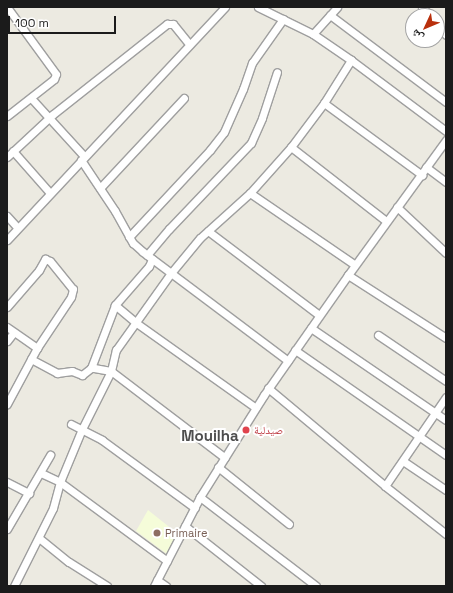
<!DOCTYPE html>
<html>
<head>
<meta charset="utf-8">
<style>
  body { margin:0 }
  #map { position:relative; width:453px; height:593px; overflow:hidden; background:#eceae1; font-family:"Space Grotesk","Noto Naskh Arabic",sans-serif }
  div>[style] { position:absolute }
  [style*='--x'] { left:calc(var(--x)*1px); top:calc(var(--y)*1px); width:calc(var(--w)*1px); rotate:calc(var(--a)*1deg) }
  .education>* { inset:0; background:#f5fcd9 }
  .roads { filter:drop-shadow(1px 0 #9f9f9f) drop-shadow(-1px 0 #9f9f9f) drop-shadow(0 1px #9f9f9f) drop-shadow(0 -1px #9f9f9f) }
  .street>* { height:7px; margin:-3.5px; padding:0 3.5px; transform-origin:3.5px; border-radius:3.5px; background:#fff }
  .dots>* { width:11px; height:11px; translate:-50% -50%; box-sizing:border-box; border:2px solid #fff; border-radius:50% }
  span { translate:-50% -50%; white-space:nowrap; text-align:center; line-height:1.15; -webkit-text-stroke:4px #fff; paint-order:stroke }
  .health-label { font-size:11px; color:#be3a42 }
  .left { translate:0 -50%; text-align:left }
  .education-label { font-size:11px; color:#785e54 }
  .district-label { font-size:15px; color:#4e4e4e; font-weight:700 }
  .frame { position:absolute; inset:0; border:8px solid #1b1b1b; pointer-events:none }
  .north { position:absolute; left:405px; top:8px; width:40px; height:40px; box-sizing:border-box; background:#fff; border:1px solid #a4a4a4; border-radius:50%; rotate:226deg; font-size:11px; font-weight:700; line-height:16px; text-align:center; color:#1b1b1b }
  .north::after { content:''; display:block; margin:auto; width:14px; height:18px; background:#b9300d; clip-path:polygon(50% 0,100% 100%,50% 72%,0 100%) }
  .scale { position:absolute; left:8px; top:16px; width:108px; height:18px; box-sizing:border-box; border:2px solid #1b1b1b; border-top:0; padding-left:5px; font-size:12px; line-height:14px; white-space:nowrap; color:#1b1b1b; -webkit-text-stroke:3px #fff; paint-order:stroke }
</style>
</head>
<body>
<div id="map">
  <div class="education">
    <div style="clip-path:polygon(148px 510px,178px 534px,167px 554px,136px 531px)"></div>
  </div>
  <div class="roads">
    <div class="street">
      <div style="--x:258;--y:7;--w:61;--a:26.1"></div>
      <div style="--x:313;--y:34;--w:46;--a:34.4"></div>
      <div style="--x:351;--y:60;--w:119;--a:36.8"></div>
      <div style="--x:422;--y:7;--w:12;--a:48"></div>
      <div style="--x:330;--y:15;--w:145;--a:36.9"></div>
      <div style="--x:437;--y:25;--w:13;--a:48"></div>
      <div style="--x:313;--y:34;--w:36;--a:-48"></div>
      <div style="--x:31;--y:98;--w:79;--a:47.6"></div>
      <div style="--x:324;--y:103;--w:122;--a:36.3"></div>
      <div style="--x:7;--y:116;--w:60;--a:-38.2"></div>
      <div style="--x:54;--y:79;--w:5;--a:-68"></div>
      <div style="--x:56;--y:74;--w:83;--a:-126.2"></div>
      <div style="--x:291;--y:147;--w:120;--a:37.9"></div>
      <div style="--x:13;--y:151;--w:56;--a:48.6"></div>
      <div style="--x:7;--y:157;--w:62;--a:-43"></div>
      <div style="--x:52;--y:115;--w:147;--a:-38.4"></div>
      <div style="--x:167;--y:24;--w:6;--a:0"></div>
      <div style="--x:173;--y:24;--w:26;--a:51"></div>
      <div style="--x:81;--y:160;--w:61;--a:56.3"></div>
      <div style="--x:115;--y:211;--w:37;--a:61"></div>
      <div style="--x:133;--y:243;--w:13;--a:42"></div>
      <div style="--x:143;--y:252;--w:181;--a:36.9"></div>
      <div style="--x:426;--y:167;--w:25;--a:37"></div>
      <div style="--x:100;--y:188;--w:123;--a:-47"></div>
      <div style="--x:250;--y:193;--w:127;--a:34.4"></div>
      <div style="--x:397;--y:207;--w:67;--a:43.2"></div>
      <div style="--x:7;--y:216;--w:15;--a:48"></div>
      <div style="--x:208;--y:231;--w:139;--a:37.1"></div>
      <div style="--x:129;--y:237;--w:119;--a:-47"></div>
      <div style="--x:210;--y:150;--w:23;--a:-52"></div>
      <div style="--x:224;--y:132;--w:47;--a:-66.2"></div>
      <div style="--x:243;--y:89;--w:28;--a:-71"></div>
      <div style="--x:252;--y:63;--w:54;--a:-54.8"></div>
      <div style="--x:7;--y:240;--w:319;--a:-46.9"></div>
      <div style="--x:147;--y:255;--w:34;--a:-50"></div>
      <div style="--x:169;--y:229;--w:119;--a:-46.4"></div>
      <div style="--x:251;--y:143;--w:27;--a:-66"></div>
      <div style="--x:262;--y:118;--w:48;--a:-71.9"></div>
      <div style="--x:152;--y:259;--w:8;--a:113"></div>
      <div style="--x:149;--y:266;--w:52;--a:131.1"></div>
      <div style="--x:115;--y:305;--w:26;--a:40"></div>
      <div style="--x:135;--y:322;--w:148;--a:35.4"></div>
      <div style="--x:348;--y:275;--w:117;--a:32.7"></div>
      <div style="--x:7;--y:307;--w:49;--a:-49.1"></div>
      <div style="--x:39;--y:270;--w:13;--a:-61"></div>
      <div style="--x:45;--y:259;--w:5;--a:22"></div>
      <div style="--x:50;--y:261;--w:36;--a:51"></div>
      <div style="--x:73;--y:289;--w:8;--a:104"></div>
      <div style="--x:71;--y:297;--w:61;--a:123.7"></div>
      <div style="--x:37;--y:348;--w:64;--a:118.2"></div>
      <div style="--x:7;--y:327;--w:37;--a:35"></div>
      <div style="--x:311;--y:328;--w:163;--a:34.3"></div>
      <div style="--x:378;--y:335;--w:82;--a:34.1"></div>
      <div style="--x:7;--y:341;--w:11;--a:-52"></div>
      <div style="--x:295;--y:350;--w:184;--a:34.8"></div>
      <div style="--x:31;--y:359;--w:30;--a:28"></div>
      <div style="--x:57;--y:373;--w:15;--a:-8"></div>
      <div style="--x:72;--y:371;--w:11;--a:22"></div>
      <div style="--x:82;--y:375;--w:11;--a:-38"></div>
      <div style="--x:91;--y:368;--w:3;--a:0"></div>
      <div style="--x:94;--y:368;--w:17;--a:10"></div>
      <div style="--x:111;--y:371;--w:143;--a:37.3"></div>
      <div style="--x:91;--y:368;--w:67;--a:-69.1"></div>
      <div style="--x:268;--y:388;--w:153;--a:39.9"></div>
      <div style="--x:385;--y:486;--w:78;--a:38.2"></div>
      <div style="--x:71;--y:424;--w:35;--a:27"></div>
      <div style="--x:102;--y:440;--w:115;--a:36.2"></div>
      <div style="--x:403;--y:461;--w:52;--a:34"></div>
      <div style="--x:218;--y:467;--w:91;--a:38.8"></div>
      <div style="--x:41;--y:473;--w:21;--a:25"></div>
      <div style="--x:60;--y:482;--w:133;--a:36.4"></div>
      <div style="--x:7;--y:482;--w:25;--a:27"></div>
      <div style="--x:385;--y:486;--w:108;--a:-55.6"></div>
      <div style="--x:200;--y:497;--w:146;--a:37.5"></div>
      <div style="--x:185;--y:526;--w:97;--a:38.3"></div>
      <div style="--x:7;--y:529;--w:86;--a:-59.8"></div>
      <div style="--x:39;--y:538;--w:38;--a:39"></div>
      <div style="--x:69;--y:562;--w:45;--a:32.3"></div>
      <div style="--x:157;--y:580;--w:11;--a:34"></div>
      <div style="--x:14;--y:586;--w:87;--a:-63.4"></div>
      <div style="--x:53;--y:508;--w:27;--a:-75"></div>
      <div style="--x:60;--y:482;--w:57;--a:-67.5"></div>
      <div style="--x:82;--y:429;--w:65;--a:-63.4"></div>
      <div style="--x:111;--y:371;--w:22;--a:-77"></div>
      <div style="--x:116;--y:350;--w:95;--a:-54.5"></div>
      <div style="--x:171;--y:273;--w:45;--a:-50.4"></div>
      <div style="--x:200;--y:238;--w:67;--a:-42"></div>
      <div style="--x:250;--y:193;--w:62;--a:-48.3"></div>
      <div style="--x:291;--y:147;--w:55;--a:-53.1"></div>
      <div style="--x:324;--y:103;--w:51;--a:-57.9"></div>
      <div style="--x:154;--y:586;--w:100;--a:-62.7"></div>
      <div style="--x:200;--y:497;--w:120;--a:-57.9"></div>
      <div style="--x:264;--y:395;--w:146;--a:-55"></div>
      <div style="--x:348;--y:275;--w:167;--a:-54"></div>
    </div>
  </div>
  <div class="dots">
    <div style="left:246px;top:430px;background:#e0444e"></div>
    <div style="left:157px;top:533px;background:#8d6e63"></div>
  </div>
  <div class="health-label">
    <span class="left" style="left:254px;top:430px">صيدلية</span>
  </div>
  <div class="education-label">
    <span class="left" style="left:165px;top:533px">Primaire</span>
  </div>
  <div class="district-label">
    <span style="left:210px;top:436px">Mouilha</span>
  </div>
  <div class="frame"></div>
  <div class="north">ش</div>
  <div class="scale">100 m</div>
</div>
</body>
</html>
